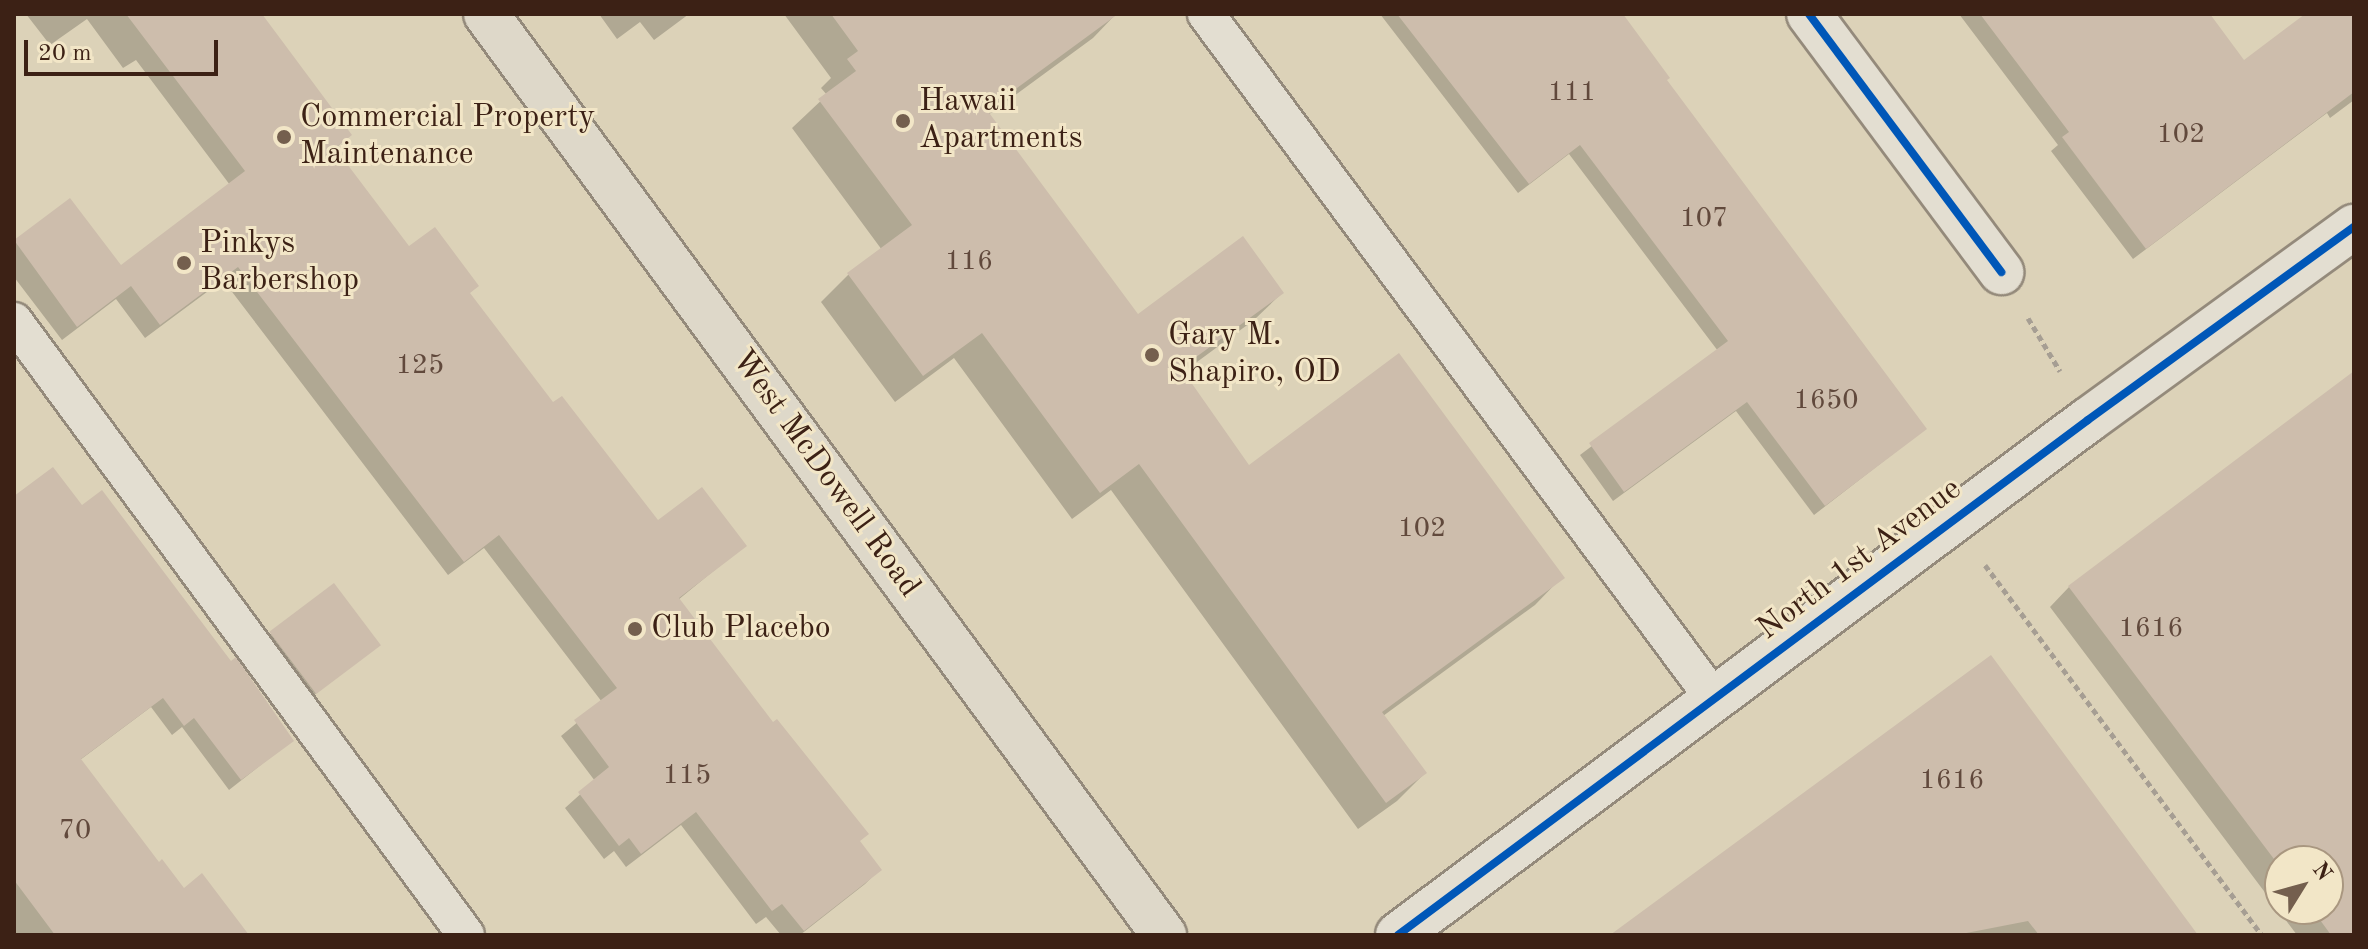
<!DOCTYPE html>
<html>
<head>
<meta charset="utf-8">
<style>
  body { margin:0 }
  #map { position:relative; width:2368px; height:949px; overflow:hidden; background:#dcd2b8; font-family:"Old Standard TT",serif }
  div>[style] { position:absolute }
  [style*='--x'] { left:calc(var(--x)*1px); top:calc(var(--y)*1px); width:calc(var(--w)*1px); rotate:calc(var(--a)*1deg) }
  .shadow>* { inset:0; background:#0003 }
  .building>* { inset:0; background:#cdbdac; transform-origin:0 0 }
  .path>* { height:5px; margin-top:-2.5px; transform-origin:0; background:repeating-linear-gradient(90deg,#a69e93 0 6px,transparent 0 10px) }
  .roads { filter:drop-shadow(2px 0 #948a7b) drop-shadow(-2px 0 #948a7b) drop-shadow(0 2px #948a7b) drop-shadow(0 -2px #948a7b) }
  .lane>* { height:36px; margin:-18px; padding:0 18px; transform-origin:18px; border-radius:18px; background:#e3ded1 }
  .street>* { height:44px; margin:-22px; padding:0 22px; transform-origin:22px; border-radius:22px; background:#e3ded1 }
  .primary>* { height:44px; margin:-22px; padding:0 22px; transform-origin:22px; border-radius:22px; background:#ded8c9 }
  .cycleway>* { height:8px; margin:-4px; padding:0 4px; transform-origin:4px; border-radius:4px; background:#0057b8 }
  .dots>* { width:22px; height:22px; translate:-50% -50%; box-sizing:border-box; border:4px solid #f2e6c7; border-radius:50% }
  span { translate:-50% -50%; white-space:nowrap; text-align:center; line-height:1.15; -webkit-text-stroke:6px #f2e6c7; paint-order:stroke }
  .number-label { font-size:28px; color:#61493c }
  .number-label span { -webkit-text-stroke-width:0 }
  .poi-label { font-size:32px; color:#3c2115 }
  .left { translate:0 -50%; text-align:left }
  .street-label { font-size:32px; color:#3c2115 }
  .frame { position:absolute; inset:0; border:16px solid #3c2115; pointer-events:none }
  .north { position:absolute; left:2264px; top:845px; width:80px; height:80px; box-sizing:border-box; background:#f2e6c7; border:2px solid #a99780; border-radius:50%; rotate:53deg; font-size:22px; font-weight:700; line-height:32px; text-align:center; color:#3c2115 }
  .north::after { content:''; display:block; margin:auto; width:28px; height:36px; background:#745f4e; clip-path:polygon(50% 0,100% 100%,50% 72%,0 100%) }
  .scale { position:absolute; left:24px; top:40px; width:194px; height:36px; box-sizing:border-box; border:4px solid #3c2115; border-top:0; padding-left:10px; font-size:24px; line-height:28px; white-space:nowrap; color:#3c2115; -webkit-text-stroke:6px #f2e6c7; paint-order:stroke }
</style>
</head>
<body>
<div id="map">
  <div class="shadow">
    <div style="clip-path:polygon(26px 14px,260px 14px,349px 135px,334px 150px,409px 249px,468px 294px,553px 405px,658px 522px,745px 545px,678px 600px,879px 870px,865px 884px,800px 935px,781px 935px,766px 917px,756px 924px,681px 825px,626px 867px,614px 851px,604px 859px,565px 808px,595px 781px,561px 736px,602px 702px,484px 548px,448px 575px,223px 280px,145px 338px,116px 299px,62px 340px,14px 277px,14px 242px,69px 200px,120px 268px,230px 185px,136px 60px,123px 68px,87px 19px,50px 45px)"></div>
    <div style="clip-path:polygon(599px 14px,689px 14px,654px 40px,640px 22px,617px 39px)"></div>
    <div style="clip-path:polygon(784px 14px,1116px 14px,1093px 38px,988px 115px,1137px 316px,1282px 293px,1254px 320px,1182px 373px,1249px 467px,1562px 577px,1535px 605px,1383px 716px,1425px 773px,1397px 801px,1358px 829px,1111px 490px,1072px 519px,954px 358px,895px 402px,821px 302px,848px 275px,882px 250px,792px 128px,827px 95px,821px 88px,831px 78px)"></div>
    <div style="clip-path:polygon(1380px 14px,1620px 14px,1665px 80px,1925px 429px,1814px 515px,1736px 411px,1613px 501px,1580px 455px,1718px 351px,1569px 154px,1518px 193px)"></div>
    <div style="clip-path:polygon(1959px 14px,2208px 14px,2244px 62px,2308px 14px,2354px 14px,2354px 100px,2330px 118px,2327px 113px,2133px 259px,2051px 151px,2058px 145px)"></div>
    <div style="clip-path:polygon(evenodd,2354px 374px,2354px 935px,2297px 935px,2050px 607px,2069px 587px,2354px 374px,2280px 861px,2328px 861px,2328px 909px,2280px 909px,2280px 861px)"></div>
    <div style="clip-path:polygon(14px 499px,82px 508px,291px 741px,229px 790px,182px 727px,172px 735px,151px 707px,80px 760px,158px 865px,184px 891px,246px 935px,14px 935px)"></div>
    <div style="clip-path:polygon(270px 634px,378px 644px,304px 703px,260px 644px)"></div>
    <div style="clip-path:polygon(1991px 658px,2195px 935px,1614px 935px)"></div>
  </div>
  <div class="building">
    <div style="clip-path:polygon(126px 14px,262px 14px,352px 135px,335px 148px,409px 246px,435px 227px,479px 286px,470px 293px,553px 402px,562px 396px,658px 520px,702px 487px,747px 546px,679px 598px,773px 722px,777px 719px,869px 834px,860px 841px,882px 870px,804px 931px,782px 904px,772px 911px,696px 812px,641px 854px,629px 838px,619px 846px,578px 792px,609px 767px,574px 720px,617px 688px,499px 535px,464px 562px,238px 267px,160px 325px,131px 286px,77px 327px,14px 240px,70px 198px,121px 265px,245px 171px)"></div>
    <div style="clip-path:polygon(831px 14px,1118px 14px,987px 110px,1138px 314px,1243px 236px,1284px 293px,1181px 368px,1249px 465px,1399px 353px,1565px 578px,1382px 712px,1427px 773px,1386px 803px,1139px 464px,1100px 493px,982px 333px,923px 376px,847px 273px,912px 225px,818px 99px,856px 71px,847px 59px,858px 51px)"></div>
    <div style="clip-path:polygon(1397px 14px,1623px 14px,1670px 78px,1667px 80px,1927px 429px,1825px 506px,1747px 402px,1624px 492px,1589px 443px,1728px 341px,1580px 145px,1529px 184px)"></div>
    <div style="clip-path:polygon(1980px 14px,2210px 14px,2244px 60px,2305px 14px,2354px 14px,2354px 92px,2146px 249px,2062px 137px,2069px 132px)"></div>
    <div style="clip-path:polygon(2354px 371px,2354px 935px,2331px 935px,2312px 909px,2328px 909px,2328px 861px,2280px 861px,2280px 867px,2068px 586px)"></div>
    <div style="clip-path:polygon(53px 467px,82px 505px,102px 490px,231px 661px,236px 657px,294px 741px,241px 780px,194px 718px,184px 726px,163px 698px,81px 759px,159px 862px,162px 859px,184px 888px,202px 873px,249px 935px,55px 935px,14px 880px,14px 496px)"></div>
    <div style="left:334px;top:583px;width:78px;height:81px;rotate:53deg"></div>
    <div style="clip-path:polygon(1991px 655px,2198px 935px,2039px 935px,2028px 921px,1956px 935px,1610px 935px)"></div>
  </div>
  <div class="path">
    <div style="--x:2028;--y:318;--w:62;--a:58.9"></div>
    <div style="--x:1985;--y:565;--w:462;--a:53.2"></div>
  </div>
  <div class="roads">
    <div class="lane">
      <div style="--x:1206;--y:14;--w:853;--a:53.44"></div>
      <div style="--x:14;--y:321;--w:762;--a:53.64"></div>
    </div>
    <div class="street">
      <div style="--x:1809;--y:14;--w:322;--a:53.3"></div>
      <div style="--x:1398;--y:935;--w:861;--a:-36.74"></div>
      <div style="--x:2088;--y:420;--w:329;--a:-36"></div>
    </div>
    <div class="primary">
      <div style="--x:486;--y:14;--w:1144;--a:53.64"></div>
    </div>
  </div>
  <div class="cycleway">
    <div style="--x:1809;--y:14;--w:322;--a:53.3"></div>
    <div style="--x:1398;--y:935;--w:861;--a:-36.74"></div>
    <div style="--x:2088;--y:420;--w:329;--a:-36"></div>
  </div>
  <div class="dots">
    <div style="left:903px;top:121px;background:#745f4e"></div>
    <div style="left:284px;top:137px;background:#745f4e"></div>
    <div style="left:184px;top:263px;background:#745f4e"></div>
    <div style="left:1152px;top:355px;background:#745f4e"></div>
    <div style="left:635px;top:629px;background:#745f4e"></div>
  </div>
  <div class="number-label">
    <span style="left:1572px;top:93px">111</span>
    <span style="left:2181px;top:135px">102</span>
    <span style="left:1704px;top:219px">107</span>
    <span style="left:969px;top:262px">116</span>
    <span style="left:420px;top:366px">125</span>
    <span style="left:1826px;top:401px">1650</span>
    <span style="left:1422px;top:529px">102</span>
    <span style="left:2151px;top:629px">1616</span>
    <span style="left:687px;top:776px">115</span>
    <span style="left:1952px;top:781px">1616</span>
    <span style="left:75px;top:831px">70</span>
  </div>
  <div class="poi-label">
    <span class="left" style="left:919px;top:121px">Hawaii<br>Apartments</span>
    <span class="left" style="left:300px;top:137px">Commercial Property<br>Maintenance</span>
    <span class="left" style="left:200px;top:263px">Pinkys<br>Barbershop</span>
    <span class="left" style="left:1168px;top:355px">Gary M.<br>Shapiro, OD</span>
    <span class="left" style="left:651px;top:629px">Club Placebo</span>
  </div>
  <div class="street-label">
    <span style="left:825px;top:474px;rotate:54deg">West McDowell Road</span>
    <span style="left:1860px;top:560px;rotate:-37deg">North 1st Avenue</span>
  </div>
  <div class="frame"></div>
  <div class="north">N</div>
  <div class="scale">20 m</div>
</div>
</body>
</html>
